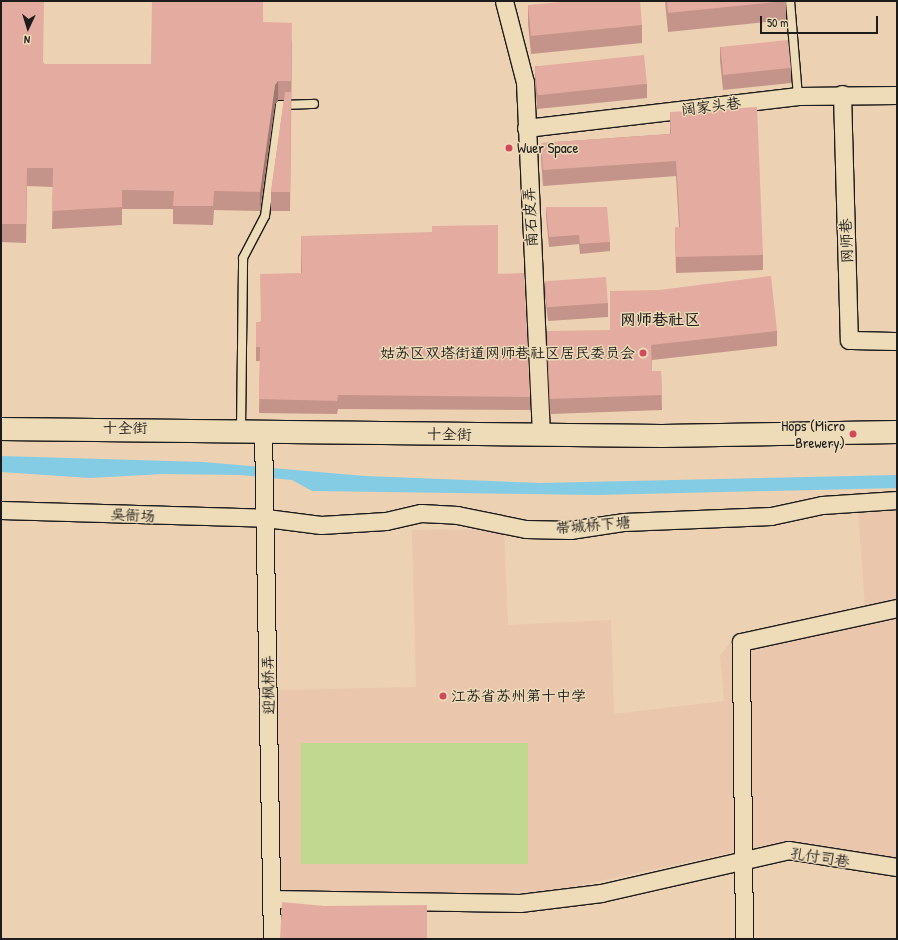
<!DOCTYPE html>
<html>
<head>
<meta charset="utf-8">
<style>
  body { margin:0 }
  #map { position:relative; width:898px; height:940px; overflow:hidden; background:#ecd1b3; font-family:"Patrick Hand","LXGW WenKai TC",sans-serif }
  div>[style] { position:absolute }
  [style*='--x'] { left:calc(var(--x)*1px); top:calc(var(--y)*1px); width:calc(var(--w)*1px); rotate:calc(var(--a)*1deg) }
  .built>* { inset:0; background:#eac6ad }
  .green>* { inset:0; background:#c0d88f; transform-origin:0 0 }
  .water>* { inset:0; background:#83cce4 }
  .roads { filter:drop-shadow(1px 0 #1c1c1c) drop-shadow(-1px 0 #1c1c1c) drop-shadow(0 1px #1c1c1c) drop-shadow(0 -1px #1c1c1c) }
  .lane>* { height:8px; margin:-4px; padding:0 4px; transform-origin:4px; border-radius:4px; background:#eedbb8 }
  .street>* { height:17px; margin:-8.5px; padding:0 8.5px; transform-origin:8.5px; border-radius:8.5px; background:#eedbb8 }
  .secondary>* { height:22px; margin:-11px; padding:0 11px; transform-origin:11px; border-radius:11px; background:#eedbb8 }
  .wall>* { inset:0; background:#c4938a }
  .shaded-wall>* { inset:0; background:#a07870 }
  .building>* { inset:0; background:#e4aba0; transform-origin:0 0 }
  .dots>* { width:11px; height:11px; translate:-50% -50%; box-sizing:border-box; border:2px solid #eedbb8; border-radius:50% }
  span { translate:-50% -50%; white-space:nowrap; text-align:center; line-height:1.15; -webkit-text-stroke:3px #eedbb8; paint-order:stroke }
  .street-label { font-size:15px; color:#1c1c1c }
  .poi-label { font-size:15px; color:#1c1c1c }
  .left { translate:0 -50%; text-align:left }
  .right { translate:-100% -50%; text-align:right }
  .neighbourhood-label { font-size:16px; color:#1c1c1c; font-weight:700 }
  .frame { position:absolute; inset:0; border:2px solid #1c1c1c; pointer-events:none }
  .north { position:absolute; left:8px; top:8px; width:40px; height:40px; -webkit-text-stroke:3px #eedbb8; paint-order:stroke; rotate:184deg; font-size:11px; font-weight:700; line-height:16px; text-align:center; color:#1c1c1c }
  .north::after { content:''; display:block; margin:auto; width:14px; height:18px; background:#1c1c1c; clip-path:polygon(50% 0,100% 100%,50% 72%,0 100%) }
  .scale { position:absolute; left:760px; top:16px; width:118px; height:18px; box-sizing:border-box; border:2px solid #1c1c1c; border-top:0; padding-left:5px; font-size:12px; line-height:14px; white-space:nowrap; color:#1c1c1c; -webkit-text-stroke:3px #eedbb8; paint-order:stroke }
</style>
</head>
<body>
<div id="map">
  <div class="built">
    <div style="clip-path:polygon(897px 492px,897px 865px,761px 846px,550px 892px,269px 897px,272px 690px,416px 687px,412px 530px,504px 529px,508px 625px,611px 620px,614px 714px,724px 701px,720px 656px,734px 638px,866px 622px,857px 494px)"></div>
  </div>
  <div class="green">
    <div style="left:301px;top:743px;width:227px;height:121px"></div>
  </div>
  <div class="water">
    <div style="clip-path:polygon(1px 456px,203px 462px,365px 476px,540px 483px,897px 475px,897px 488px,597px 495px,312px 491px,292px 480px,241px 475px,163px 474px,90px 478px,1px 472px)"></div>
  </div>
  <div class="roads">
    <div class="lane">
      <div style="--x:790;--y:1;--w:95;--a:85.2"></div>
      <div style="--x:241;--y:430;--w:172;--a:-89.3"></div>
      <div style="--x:243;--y:258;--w:47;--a:-62.4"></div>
      <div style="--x:265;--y:216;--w:112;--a:-82.3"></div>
      <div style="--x:280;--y:105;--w:34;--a:-2"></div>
    </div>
    <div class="street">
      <div style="--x:504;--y:1;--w:84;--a:75.5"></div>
      <div style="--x:525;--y:82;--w:353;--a:87.4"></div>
      <div style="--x:842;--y:94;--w:246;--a:88.4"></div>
      <div style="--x:849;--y:340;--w:48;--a:1.2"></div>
      <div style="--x:526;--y:128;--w:274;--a:-6.7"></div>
      <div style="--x:798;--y:96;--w:99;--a:-0.6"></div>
      <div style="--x:263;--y:431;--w:508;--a:88.99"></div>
      <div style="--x:1;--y:510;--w:265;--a:1.7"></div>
      <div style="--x:266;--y:518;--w:55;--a:7.3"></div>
      <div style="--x:321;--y:525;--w:65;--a:-3.5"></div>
      <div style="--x:386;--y:521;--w:36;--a:-13"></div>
      <div style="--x:421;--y:513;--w:36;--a:3"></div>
      <div style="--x:457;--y:515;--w:70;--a:11.5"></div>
      <div style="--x:526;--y:529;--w:44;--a:1.3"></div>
      <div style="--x:570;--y:530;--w:55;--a:-8.4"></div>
      <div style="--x:624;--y:522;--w:147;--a:-2.3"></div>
      <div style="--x:771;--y:516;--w:52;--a:-12.2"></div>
      <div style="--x:822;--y:505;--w:75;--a:-3.8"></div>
      <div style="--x:271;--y:899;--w:249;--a:0.9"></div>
      <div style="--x:520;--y:903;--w:82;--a:-7"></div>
      <div style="--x:601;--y:893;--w:192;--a:-12.9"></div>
      <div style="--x:788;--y:850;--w:110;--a:8.9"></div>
      <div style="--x:744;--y:939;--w:297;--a:-90.6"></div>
      <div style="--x:741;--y:642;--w:160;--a:-12.3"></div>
    </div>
    <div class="secondary">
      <div style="--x:1;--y:429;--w:661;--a:0.61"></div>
      <div style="--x:662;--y:436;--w:235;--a:-1"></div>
    </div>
  </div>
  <div class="wall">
    <div style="clip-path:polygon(1px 1px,44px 64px,151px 64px,263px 22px,292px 41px,290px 211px,271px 211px,271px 192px,284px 100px,278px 100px,275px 104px,260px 211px,214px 210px,213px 225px,173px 224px,173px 209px,122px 209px,122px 225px,52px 229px,53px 187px,27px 186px,26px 243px,1px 242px)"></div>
    <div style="clip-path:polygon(665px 1px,786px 1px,786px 20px,668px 32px)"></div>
    <div style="clip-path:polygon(528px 5px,642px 25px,642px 43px,531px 54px,528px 24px)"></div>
    <div style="clip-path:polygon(720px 47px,791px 68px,791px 83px,723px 90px,720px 61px)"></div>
    <div style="clip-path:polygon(535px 66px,647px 84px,647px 98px,537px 109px,535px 80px)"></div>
    <div style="clip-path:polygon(670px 112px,763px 255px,763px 270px,676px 273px,675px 227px,679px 227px,676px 176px,543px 186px,541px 159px,541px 143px,670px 134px)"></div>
    <div style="clip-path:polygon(546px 207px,610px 242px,610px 251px,580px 254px,579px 244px,549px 247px,546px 217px)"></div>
    <div style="clip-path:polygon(301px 236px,498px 274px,530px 397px,530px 410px,338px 409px,337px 414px,259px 413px,260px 361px,256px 361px,256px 322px,260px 322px,301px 273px)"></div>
    <div style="clip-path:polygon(545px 282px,608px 303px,608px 317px,548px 321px,545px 296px)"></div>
    <div style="clip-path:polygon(547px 331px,777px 331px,777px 346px,652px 360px,652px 371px,661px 371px,662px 410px,550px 414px,547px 347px)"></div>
  </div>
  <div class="shaded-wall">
    <div style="clip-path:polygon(278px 81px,278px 100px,275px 104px,260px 211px,260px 192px,275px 85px)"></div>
  </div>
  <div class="building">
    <div style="clip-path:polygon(1px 1px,44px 1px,43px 64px,151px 64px,152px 1px,263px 1px,263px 22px,292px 23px,291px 81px,278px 81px,275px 85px,260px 192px,214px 191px,213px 206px,173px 206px,174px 191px,122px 190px,122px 207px,52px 211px,53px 168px,27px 168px,26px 224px,1px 224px)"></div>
    <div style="clip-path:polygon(572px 1px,640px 1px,642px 25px,531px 36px,528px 5px)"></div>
    <div style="clip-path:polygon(667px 1px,786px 1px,668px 13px)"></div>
    <div style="left:788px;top:40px;width:28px;height:68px;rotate:84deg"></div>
    <div style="left:644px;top:55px;width:29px;height:110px;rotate:84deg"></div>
    <div style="clip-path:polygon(285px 92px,291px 92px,290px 192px,271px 192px)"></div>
    <div style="clip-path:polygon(757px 107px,763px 255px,676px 257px,675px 227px,680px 227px,676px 161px,543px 170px,541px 143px,671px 134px,670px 112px)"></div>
    <div style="clip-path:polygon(546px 207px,607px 207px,610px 242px,580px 244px,579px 235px,549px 237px)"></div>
    <div style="clip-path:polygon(498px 225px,498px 274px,524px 273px,530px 397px,338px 395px,337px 401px,259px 399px,260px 347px,256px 347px,256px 322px,261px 322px,260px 274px,302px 273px,301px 236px,432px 232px,432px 226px)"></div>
    <div style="clip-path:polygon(771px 276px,777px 331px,651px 345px,652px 371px,661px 371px,662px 395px,550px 399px,547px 331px,610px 330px,610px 291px,659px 290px)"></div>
    <div style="left:606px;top:277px;width:26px;height:61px;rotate:86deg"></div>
    <div style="clip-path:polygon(282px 902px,324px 906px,427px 905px,427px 939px,280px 939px)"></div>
  </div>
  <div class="dots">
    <div style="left:509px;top:148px;background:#d1495b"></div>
    <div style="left:643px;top:353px;background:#d1495b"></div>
    <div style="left:853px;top:434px;background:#d1495b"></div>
    <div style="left:443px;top:696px;background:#d1495b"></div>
  </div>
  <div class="street-label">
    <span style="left:711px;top:106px;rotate:-7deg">阔家头巷</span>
    <span style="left:530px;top:217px;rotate:-93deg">南石皮弄</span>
    <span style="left:846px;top:241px;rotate:-92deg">网师巷</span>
    <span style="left:125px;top:428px">十全街</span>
    <span style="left:449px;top:434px;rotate:1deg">十全街</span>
    <span style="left:133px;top:515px;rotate:3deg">吴衙场</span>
    <span style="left:593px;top:525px;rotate:-5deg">带城桥下塘</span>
    <span style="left:268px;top:685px;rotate:-91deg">迎枫桥弄</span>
    <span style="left:820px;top:857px;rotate:9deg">孔付司巷</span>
  </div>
  <div class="poi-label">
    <span class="left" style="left:517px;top:148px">Wuer Space</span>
    <span class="right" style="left:635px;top:353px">姑苏区双塔街道网师巷社区居民委员会</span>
    <span class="right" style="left:845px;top:434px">Hops (Micro<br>Brewery)</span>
    <span class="left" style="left:451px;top:696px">江苏省苏州第十中学</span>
  </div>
  <div class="neighbourhood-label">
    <span style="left:660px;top:319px">网师巷社区</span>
  </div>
  <div class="frame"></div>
  <div class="north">N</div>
  <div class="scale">50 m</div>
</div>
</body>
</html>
